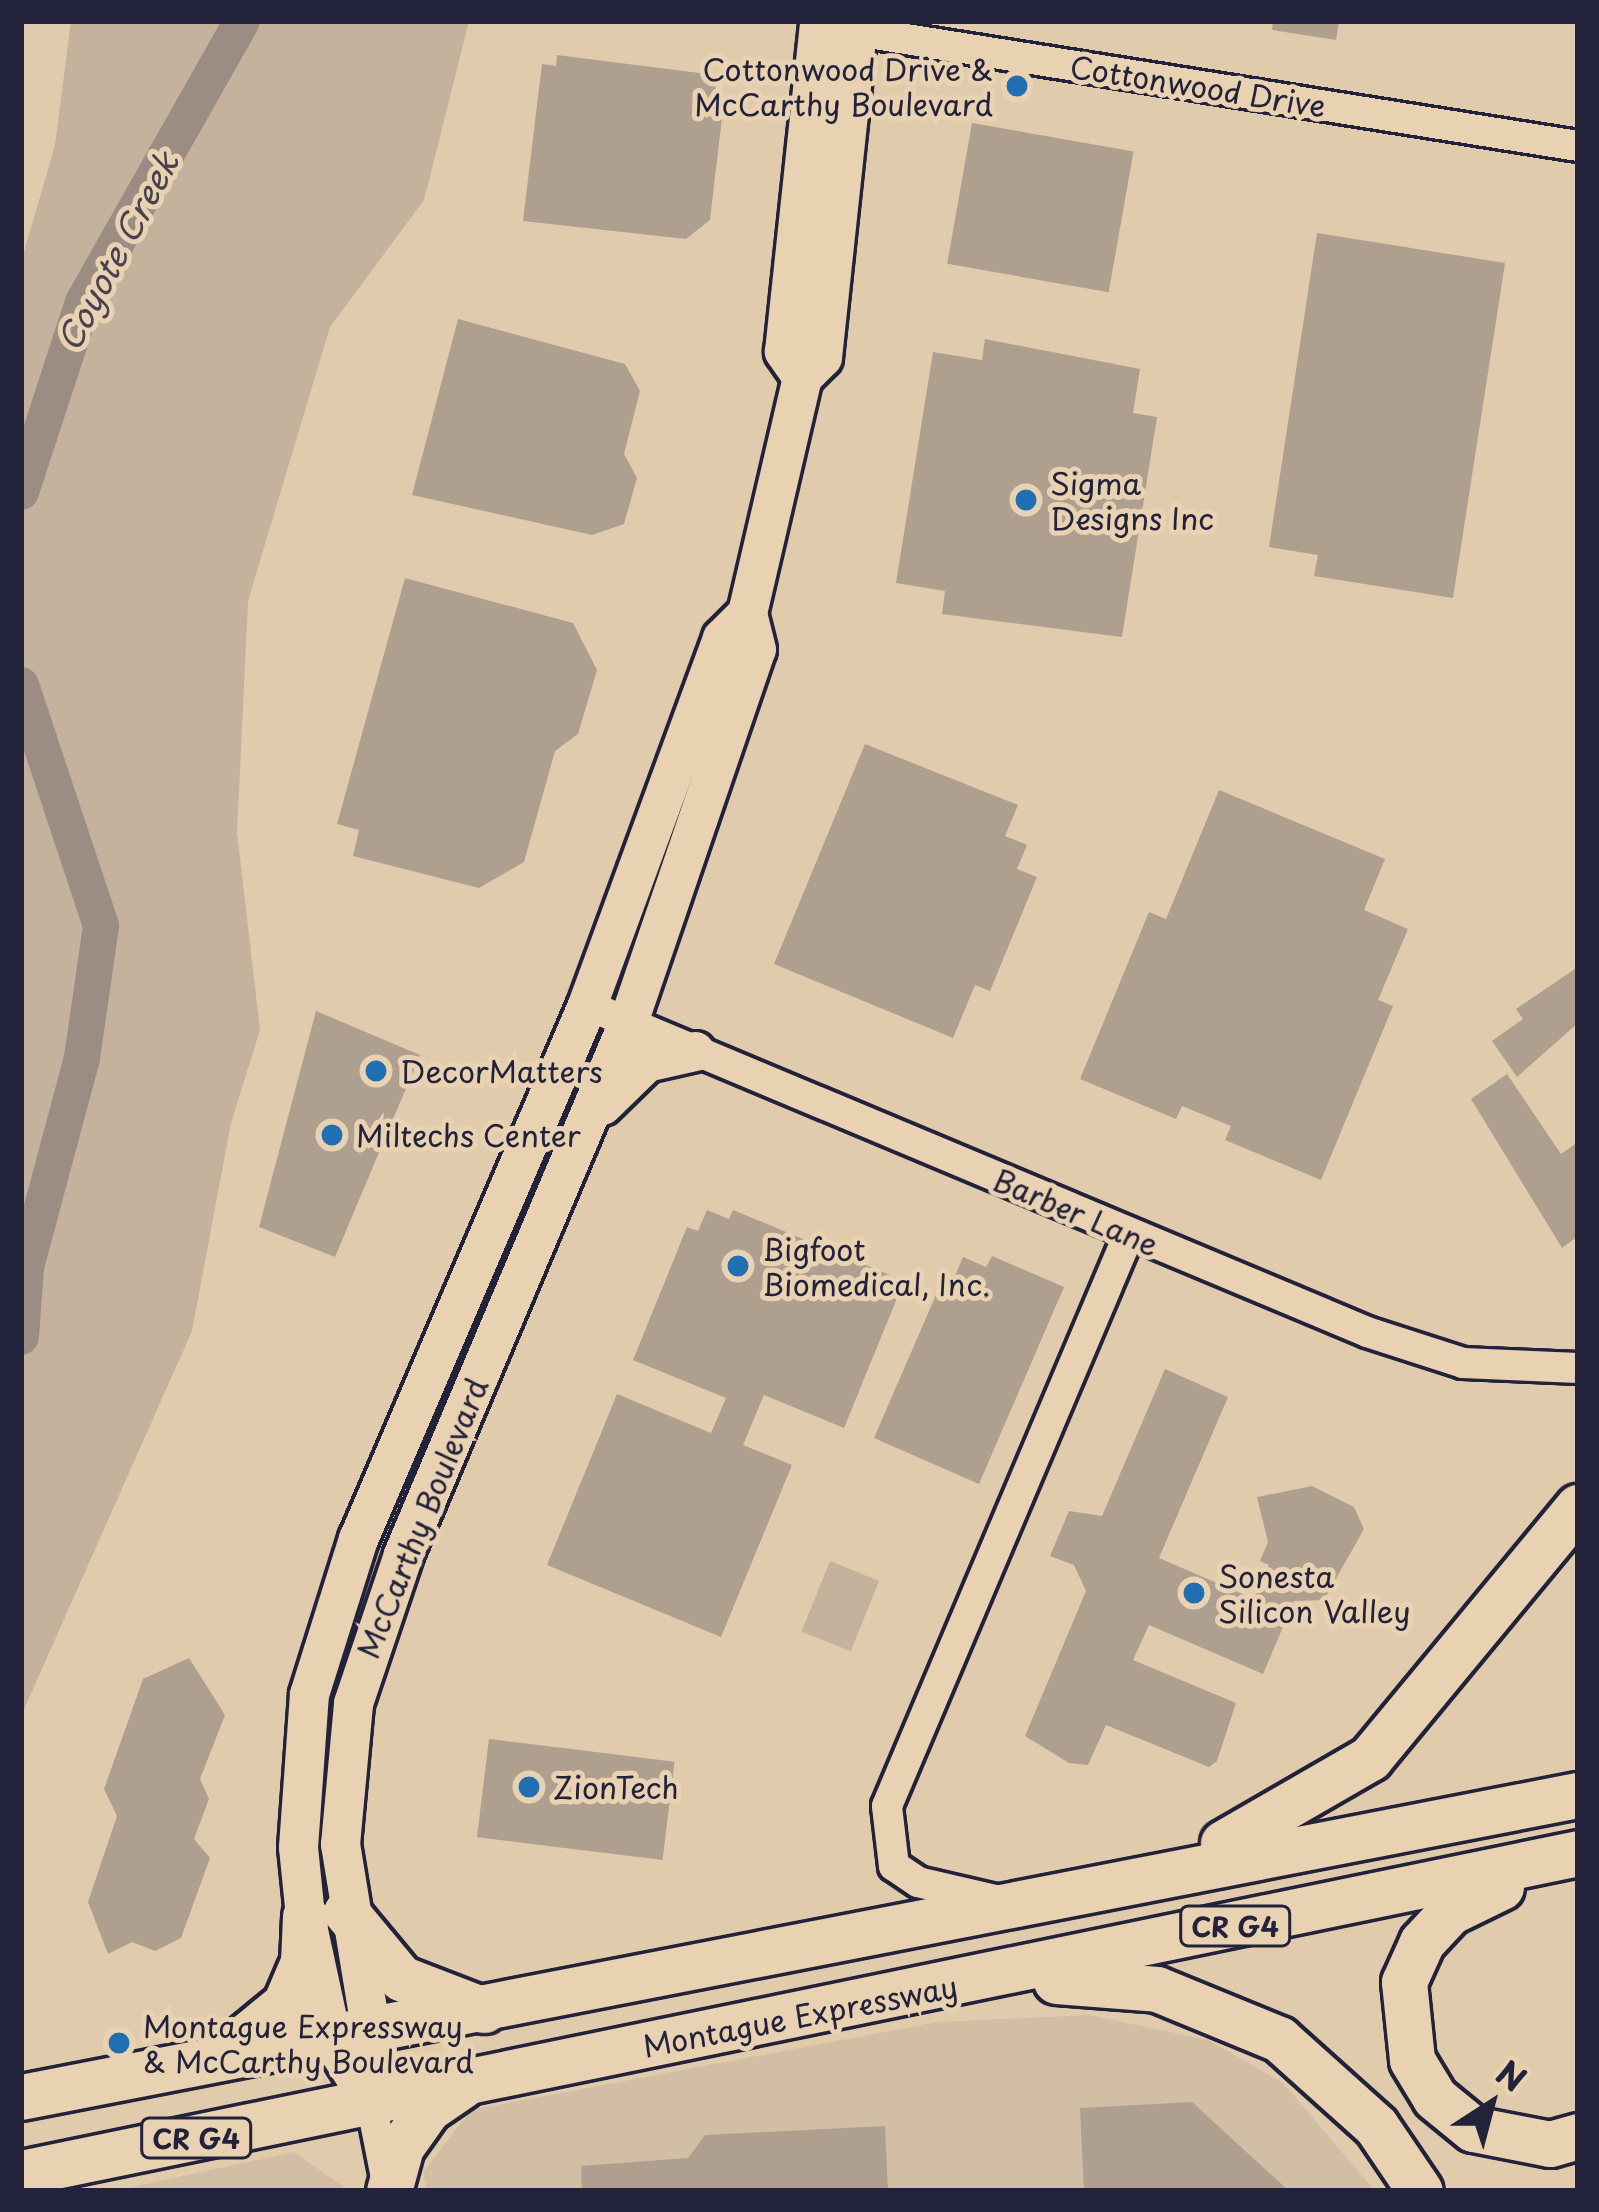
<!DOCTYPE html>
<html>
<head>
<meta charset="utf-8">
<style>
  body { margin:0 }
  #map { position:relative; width:1599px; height:2212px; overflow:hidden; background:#e1cbad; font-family:"Playpen Sans",sans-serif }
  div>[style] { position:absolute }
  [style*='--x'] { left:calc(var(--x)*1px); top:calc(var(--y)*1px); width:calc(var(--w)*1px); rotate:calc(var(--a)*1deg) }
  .built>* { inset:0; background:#d2bea4 }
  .green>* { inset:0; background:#c5b29d; transform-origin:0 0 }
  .river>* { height:36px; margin:-18px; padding:0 18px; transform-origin:18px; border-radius:18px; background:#9b8d83 }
  .building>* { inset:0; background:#ae9f8f; transform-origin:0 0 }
  .roads { filter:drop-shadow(3px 0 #22223b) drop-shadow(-3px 0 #22223b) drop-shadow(0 3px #22223b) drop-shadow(0 -3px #22223b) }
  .minor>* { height:30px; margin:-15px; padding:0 15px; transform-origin:15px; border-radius:15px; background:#e9d2b2 }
  .major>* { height:39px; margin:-19.5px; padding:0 19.5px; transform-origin:19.5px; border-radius:19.5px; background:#e9d2b2 }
  .highway>* { height:45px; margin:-22.5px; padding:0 22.5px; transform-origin:22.5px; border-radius:22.5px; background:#e9d2b2 }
  .dots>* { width:33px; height:33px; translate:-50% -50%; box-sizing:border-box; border:6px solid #e9d2b2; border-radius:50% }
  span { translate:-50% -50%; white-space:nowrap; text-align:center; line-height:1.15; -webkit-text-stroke:10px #e9d2b2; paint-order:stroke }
  .shield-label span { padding:3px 9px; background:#e9d2b2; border:3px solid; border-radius:9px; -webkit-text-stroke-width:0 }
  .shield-label { font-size:27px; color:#22223b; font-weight:700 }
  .poi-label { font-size:30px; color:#22223b }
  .right { translate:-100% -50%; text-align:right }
  .left { translate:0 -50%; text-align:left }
  .street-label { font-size:30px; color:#22223b }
  .water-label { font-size:33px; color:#464251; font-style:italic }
  .frame { position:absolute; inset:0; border:24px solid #22223b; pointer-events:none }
  .north { position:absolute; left:1431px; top:2044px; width:120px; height:120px; -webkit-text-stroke:9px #e9d2b2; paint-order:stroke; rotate:36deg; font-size:33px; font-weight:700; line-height:48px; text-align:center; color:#22223b }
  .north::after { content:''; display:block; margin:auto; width:42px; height:54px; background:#22223b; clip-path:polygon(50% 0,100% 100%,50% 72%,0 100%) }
</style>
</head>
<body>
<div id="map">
  <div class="built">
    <div style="clip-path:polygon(1089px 2015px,1208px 2040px,1283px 2083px,1375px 2191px,427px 2191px,423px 2172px,471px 2110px,938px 2022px)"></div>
    <div style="clip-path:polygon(294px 2152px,350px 2191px,114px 2191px)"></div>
  </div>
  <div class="green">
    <div style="clip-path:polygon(71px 21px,469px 21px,424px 200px,330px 327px,248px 601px,237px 832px,260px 1030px,231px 1123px,192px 1331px,21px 1716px,21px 262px,55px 145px)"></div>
    <div style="clip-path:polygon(467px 1348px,362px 1631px,348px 2005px,323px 1842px,329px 1725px,363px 1596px)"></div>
    <div style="left:830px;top:1561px;width:53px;height:76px;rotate:22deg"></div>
  </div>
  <div class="river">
    <div style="--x:21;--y:492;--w:200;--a:-71.9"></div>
    <div style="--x:83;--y:302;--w:323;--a:-60.5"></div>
    <div style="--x:21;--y:685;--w:254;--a:71.6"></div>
    <div style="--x:101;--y:926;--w:133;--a:98.2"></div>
    <div style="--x:82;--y:1058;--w:216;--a:105"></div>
    <div style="--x:26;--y:1267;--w:70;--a:94.1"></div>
  </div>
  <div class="building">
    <div style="clip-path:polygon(1273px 21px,1339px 21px,1336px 40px,1272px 30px)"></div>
    <div style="clip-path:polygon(557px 55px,707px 74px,724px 100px,710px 220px,686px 239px,523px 221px,542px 64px,556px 66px)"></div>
    <div style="left:972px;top:123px;width:164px;height:143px;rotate:10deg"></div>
    <div style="clip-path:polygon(1317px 233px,1505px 263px,1453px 598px,1314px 576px,1318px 555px,1269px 547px)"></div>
    <div style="clip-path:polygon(458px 319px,625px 364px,640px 391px,624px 454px,637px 478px,624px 524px,592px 535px,412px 495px)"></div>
    <div style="clip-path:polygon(985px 339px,1140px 369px,1133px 413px,1157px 417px,1122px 637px,942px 614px,945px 591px,896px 583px,933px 352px,982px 360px)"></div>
    <div style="clip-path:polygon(405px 578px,573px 623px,597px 670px,578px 734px,555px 751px,524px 862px,479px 888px,353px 856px,359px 830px,337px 824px)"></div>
    <div style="clip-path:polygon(865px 744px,1018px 805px,1005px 836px,1027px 845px,1017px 869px,1037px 877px,990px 991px,975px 985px,953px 1038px,774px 964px)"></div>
    <div style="clip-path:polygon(1219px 790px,1385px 859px,1364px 910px,1408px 929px,1378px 1000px,1393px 1006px,1321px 1180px,1225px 1140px,1231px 1126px,1182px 1106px,1176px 1119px,1080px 1079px,1149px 912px,1166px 919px)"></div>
    <div style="clip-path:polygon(1578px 967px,1578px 1023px,1517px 1077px,1492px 1041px,1523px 1019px,1516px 1009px)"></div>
    <div style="clip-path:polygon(316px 1011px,420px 1055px,335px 1257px,259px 1227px)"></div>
    <div style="clip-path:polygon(1507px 1074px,1561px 1154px,1578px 1142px,1578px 1236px,1562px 1248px,1471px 1099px)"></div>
    <div style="clip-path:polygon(707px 1210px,729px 1219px,733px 1210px,904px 1281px,844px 1428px,764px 1395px,743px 1445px,792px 1465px,721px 1637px,547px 1565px,617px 1394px,711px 1433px,726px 1398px,633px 1360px,687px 1227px,698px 1231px)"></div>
    <div style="clip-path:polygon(992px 1256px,1064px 1287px,979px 1484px,874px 1438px,945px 1274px,954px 1278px,963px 1257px,986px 1267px)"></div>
    <div style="clip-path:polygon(1165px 1369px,1228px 1397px,1159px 1558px,1254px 1599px,1269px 1565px,1260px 1561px,1268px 1542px,1257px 1497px,1312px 1486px,1354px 1507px,1364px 1529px,1324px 1600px,1294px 1601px,1263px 1674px,1149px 1625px,1133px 1660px,1236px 1703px,1217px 1761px,1209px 1767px,1106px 1725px,1088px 1765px,1069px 1763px,1025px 1736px,1086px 1591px,1074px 1565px,1050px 1556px,1069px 1511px,1102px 1516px)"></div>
    <div style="clip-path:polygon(189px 1658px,225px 1715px,200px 1779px,209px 1799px,194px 1839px,210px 1858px,181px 1938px,155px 1951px,132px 1942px,108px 1954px,88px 1902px,117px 1816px,104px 1789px,143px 1679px)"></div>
    <div style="left:489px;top:1739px;width:187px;height:99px;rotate:7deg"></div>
    <div style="clip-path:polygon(1192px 2102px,1289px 2191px,1084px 2191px,1080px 2108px)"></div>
    <div style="clip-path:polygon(885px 2126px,888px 2191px,582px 2191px,581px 2166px,688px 2158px,705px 2135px)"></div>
  </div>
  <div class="roads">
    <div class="minor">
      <div style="--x:837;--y:28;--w:750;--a:9.05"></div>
      <div style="--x:587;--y:1005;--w:846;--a:22.74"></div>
      <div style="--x:1367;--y:1332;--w:101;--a:17.9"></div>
      <div style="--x:1463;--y:1363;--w:115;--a:2.5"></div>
      <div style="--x:1000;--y:1901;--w:84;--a:-167"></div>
      <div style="--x:918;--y:1882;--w:29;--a:-146"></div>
      <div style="--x:894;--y:1866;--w:60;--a:-96.7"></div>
      <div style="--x:887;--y:1806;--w:621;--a:-67.07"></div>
      <div style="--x:371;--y:2102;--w:77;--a:78.8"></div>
    </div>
    <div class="major">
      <div style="--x:802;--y:377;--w:32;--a:-125"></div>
      <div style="--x:784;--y:351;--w:332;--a:-83.9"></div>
      <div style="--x:602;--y:1105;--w:62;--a:-44.3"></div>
      <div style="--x:646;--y:1062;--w:50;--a:-12.7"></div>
      <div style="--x:371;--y:2102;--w:69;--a:-90"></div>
      <div style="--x:371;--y:2033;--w:192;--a:-99.3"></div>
      <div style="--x:340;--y:1844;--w:142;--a:-84.7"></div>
      <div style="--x:353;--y:1703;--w:157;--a:-71.4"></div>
      <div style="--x:403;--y:1554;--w:578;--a:-67.07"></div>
      <div style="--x:628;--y:1022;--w:394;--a:-71.1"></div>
      <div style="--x:756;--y:649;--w:37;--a:-104"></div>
      <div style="--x:747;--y:613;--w:242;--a:-76.9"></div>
      <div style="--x:802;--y:377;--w:28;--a:-45"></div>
      <div style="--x:822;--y:357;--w:338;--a:-83.9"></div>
      <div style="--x:371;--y:2102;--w:72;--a:-122.6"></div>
      <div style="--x:332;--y:2041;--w:128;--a:-102.2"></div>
      <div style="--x:305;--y:1916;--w:69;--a:-95.8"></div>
      <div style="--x:298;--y:1847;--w:153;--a:-85.9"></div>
      <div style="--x:309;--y:1694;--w:163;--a:-72.5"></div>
      <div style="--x:358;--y:1539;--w:581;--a:-66.79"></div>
      <div style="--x:587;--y:1005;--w:391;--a:-69.8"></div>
      <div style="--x:722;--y:638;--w:35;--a:-45"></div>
    </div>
    <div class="highway">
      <div style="--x:1223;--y:1843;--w:170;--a:-30"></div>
      <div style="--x:1370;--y:1758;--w:326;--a:-50.4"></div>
      <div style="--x:1501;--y:1887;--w:57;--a:153.9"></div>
      <div style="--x:1450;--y:1912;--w:41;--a:133"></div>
      <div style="--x:1422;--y:1942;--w:44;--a:114.2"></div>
      <div style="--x:1404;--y:1982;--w:78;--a:84.1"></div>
      <div style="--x:1412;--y:2060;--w:44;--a:58.8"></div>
      <div style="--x:1435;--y:2098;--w:49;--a:39.2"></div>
      <div style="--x:1473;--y:2129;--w:78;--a:11"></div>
      <div style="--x:1550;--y:2144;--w:29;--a:-16"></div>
      <div style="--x:346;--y:1912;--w:86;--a:50.2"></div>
      <div style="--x:401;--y:1978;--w:89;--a:21.1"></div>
      <div style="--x:1056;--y:1981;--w:101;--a:4.5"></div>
      <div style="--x:1157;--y:1989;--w:132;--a:22.3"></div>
      <div style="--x:1279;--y:2039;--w:130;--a:41.9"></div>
      <div style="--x:1376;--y:2126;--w:78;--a:55.9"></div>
      <div style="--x:219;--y:2058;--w:85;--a:-39.3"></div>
      <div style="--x:285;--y:2004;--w:46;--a:-66.8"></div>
      <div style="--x:303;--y:1962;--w:46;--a:-87.5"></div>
      <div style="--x:21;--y:2097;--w:1586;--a:-10.98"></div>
      <div style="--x:21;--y:2173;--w:1590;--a:-11.61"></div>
      <div style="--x:389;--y:2191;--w:46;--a:-74.7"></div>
      <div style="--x:401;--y:2147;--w:47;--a:-54.6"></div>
      <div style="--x:428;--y:2109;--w:42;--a:-34.4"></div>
    </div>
  </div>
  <div class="dots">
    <div style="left:1017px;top:86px;background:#1f6fb2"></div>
    <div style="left:1026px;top:500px;background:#1f6fb2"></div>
    <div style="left:376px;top:1071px;background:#1f6fb2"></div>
    <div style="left:332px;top:1135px;background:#1f6fb2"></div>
    <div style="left:738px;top:1266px;background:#1f6fb2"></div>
    <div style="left:1194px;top:1593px;background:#1f6fb2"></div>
    <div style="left:529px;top:1787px;background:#1f6fb2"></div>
    <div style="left:119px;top:2043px;background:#1f6fb2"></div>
  </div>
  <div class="shield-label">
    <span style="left:1235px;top:1926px">CR G4</span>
    <span style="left:196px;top:2138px">CR G4</span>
  </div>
  <div class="poi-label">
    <span class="right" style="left:993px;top:86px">Cottonwood Drive &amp;<br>McCarthy Boulevard</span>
    <span class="left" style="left:1050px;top:500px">Sigma<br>Designs Inc</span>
    <span class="left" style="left:400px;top:1071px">DecorMatters</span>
    <span class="left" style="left:356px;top:1135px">Miltechs Center</span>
    <span class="left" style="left:762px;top:1266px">Bigfoot<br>Biomedical, Inc.</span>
    <span class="left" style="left:1218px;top:1593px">Sonesta<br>Silicon Valley</span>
    <span class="left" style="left:553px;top:1787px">ZionTech</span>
    <span class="left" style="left:143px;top:2043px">Montague Expressway<br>&amp; McCarthy Boulevard</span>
  </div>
  <div class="street-label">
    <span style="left:1198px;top:86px;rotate:9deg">Cottonwood Drive</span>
    <span style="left:1076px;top:1212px;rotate:23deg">Barber Lane</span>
    <span style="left:422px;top:1518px;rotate:-68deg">McCarthy Boulevard</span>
    <span style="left:800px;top:2016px;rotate:-11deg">Montague Expressway</span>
  </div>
  <div class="water-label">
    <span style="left:117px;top:251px;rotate:-62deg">Coyote Creek</span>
  </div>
  <div class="frame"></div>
  <div class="north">N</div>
</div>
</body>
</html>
